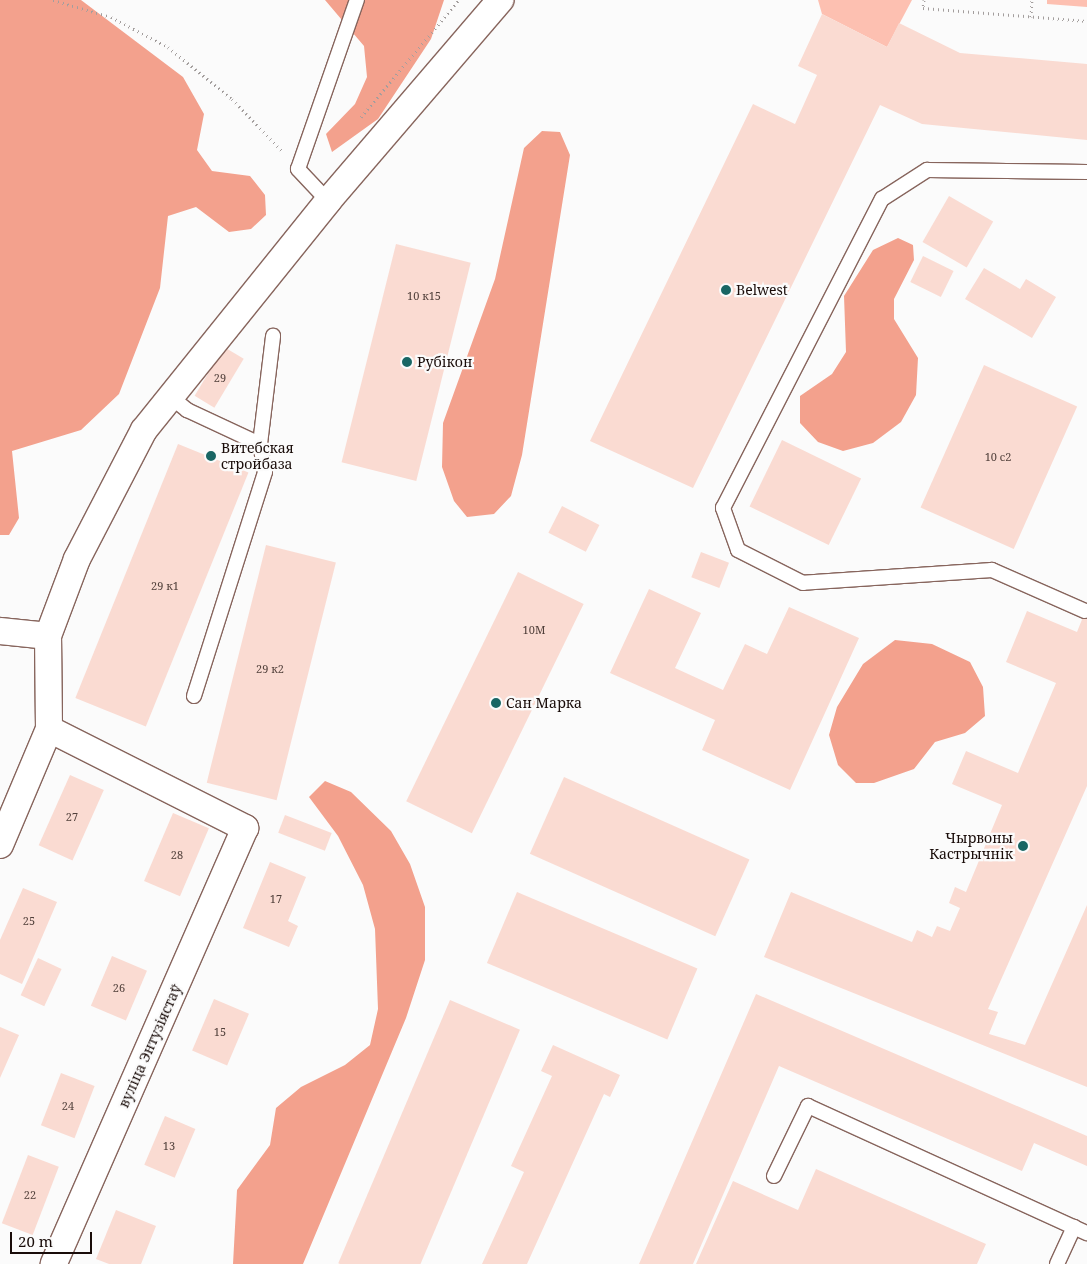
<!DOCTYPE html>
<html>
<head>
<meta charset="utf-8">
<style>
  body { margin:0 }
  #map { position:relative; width:1087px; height:1264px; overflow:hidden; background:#fbfbfb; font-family:"Noto Serif",serif }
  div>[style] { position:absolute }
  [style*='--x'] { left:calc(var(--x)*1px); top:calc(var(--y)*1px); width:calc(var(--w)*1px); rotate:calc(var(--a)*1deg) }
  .green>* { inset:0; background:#fdc0b1 }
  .forest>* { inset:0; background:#f3a18d }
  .building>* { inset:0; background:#fadbd2; transform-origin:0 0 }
  .path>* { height:3px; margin-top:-1.5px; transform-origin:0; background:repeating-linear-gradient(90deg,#a39e9d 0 1px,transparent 0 5px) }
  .roads { filter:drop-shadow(1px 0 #87655d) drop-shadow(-1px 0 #87655d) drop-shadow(0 1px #87655d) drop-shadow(0 -1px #87655d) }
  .lane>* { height:14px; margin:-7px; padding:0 7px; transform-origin:7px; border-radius:7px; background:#fff }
  .street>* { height:26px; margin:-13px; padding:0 13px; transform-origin:13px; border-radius:13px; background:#fff }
  .dots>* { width:14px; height:14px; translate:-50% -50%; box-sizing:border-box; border:2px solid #fbfbfb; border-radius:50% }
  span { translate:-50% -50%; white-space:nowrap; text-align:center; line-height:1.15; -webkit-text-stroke:4.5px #fbfbfb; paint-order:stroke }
  .number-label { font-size:11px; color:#51403b }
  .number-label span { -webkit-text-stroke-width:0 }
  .poi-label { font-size:14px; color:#190c09 }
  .left { translate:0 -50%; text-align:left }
  .right { translate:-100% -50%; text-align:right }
  .street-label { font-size:14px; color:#190c09 }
  .scale { position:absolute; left:10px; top:1232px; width:82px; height:22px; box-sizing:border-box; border:2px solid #190c09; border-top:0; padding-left:6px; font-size:15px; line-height:18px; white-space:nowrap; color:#190c09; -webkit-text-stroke:4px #fbfbfb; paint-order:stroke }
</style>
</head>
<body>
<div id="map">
  <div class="green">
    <div style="clip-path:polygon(818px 0,912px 0,887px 47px,822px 14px)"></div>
    <div style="clip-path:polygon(1047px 0,1087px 0,1087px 7px,1047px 4px)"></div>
  </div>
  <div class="forest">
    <div style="clip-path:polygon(0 0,81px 0,183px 77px,204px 114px,197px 150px,212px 171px,250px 176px,265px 195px,266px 215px,251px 229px,229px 232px,196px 207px,168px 216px,160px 288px,119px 394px,81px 430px,12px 451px,19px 518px,9px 535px,0 535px)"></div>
    <div style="clip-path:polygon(325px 0,444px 0,431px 39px,378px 119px,332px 152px,326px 134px,355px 104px,367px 77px,364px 46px)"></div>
    <div style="clip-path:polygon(542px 131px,560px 132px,570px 155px,522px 455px,511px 496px,494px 514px,467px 517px,454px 501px,442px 467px,443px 423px,495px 279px,524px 148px)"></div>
    <div style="clip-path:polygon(898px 238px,913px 245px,914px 260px,894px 299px,894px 319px,918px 358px,916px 395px,901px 422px,873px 443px,843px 451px,818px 442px,800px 423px,800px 396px,832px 374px,846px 352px,844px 296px,873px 250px)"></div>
    <div style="clip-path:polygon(895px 640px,932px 644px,970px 662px,983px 687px,985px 716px,965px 733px,935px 742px,914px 769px,874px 783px,856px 783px,838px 765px,829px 735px,837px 707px,863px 664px)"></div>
    <div style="clip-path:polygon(325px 781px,351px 792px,391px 831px,410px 864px,425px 907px,425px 960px,406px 1018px,303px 1264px,233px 1264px,237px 1190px,270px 1145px,276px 1108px,301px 1087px,345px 1065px,370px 1045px,378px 1009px,375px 929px,363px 885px,338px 836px,309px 797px)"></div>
  </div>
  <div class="building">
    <div style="clip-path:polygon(822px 14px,887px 47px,899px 23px,960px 53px,1087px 64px,1087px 140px,922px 124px,880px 105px,693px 488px,590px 441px,753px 104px,795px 124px,817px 75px,798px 66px)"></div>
    <div style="left:949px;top:196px;width:51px;height:53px;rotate:30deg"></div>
    <div style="left:396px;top:244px;width:77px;height:225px;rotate:14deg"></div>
    <div style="left:923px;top:256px;width:34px;height:29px;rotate:26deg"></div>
    <div style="clip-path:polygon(984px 268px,1020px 289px,1026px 279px,1056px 297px,1032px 338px,965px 299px)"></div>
    <div style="left:224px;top:347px;width:23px;height:57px;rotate:31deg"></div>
    <div style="left:984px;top:365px;width:102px;height:156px;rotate:24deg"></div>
    <div style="left:782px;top:440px;width:88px;height:74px;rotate:26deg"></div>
    <div style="left:178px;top:444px;width:76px;height:274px;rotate:22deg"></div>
    <div style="left:562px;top:506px;width:42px;height:30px;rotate:27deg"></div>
    <div style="left:266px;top:545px;width:72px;height:245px;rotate:14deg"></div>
    <div style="left:701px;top:552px;width:30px;height:27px;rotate:21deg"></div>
    <div style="left:518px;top:572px;width:73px;height:255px;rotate:26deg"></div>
    <div style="clip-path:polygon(649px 589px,701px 613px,675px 668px,723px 690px,745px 644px,767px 654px,789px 607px,859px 638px,790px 790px,702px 750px,715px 720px,610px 673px)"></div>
    <div style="clip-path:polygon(1087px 607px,1087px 786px,988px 1009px,998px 1012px,989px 1034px,1025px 1045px,1087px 905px,1087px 1087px,764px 957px,791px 892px,912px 942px,917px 930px,932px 937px,937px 926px,950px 931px,960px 908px,949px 903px,955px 887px,966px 892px,1002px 805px,952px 784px,966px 751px,1018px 773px,1056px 683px,1006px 662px,1027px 611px,1077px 632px)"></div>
    <div style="left:70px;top:775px;width:37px;height:77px;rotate:24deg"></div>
    <div style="left:564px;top:777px;width:203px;height:84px;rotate:24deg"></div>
    <div style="left:173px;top:813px;width:39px;height:74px;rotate:23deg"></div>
    <div style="left:285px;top:815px;width:50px;height:19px;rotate:21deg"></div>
    <div style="clip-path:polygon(270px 862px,306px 877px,288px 921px,298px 926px,289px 947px,243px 928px)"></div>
    <div style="clip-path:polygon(23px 888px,57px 902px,22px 984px,0 974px,0 940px)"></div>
    <div style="left:517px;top:892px;width:196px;height:77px;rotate:23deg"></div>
    <div style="left:112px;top:956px;width:38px;height:54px;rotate:23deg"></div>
    <div style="left:38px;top:958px;width:26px;height:41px;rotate:25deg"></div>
    <div style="clip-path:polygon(756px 994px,1087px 1136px,1087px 1166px,1034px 1143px,1022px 1171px,779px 1066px,693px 1264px,639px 1264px)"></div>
    <div style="left:214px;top:999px;width:38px;height:56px;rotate:23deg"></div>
    <div style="left:450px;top:1000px;width:76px;height:286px;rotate:23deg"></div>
    <div style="clip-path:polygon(0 1027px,19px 1035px,0 1078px)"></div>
    <div style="clip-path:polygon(553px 1045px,620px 1075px,610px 1097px,604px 1094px,527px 1264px,482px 1264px,524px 1172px,511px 1166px,552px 1076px,541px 1071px)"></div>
    <div style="left:61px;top:1073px;width:36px;height:56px;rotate:21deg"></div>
    <div style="left:165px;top:1116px;width:33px;height:53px;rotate:23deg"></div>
    <div style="left:28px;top:1155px;width:33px;height:73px;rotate:21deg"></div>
    <div style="clip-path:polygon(816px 1169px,986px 1244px,977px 1264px,696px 1264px,733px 1181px,798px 1210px)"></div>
    <div style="clip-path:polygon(116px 1210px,156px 1226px,141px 1264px,109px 1264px,96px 1259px)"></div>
  </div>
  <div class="path">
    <div style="--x:53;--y:0;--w:60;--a:16.3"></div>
    <div style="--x:111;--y:17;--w:64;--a:27.8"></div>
    <div style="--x:168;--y:47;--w:82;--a:39.1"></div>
    <div style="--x:232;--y:99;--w:72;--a:46.1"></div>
    <div style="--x:924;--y:0;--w:8;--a:97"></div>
    <div style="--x:923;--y:8;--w:165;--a:4.5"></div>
    <div style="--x:1031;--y:17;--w:17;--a:-87"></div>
    <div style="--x:361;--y:117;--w:153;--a:-50.1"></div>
  </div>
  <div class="roads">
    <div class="lane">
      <div style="--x:328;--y:201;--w:44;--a:-133.2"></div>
      <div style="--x:298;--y:169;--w:179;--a:-70.8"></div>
      <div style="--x:171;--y:397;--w:21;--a:39"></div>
      <div style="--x:187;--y:410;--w:81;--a:25"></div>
      <div style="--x:260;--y:444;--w:109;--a:-83.1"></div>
      <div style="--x:1085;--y:611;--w:102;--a:-156.2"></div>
      <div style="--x:992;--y:570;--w:189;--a:176.1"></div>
      <div style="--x:803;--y:583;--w:73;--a:-153.1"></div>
      <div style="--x:738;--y:550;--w:45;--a:-109.7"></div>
      <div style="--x:723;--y:508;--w:348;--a:-62.8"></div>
      <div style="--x:882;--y:199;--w:54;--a:-32.8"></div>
      <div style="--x:927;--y:170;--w:160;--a:0.7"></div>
      <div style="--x:194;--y:696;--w:235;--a:-72.4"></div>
      <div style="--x:265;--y:472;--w:28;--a:-100"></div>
      <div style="--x:774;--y:1176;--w:78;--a:-64.1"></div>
      <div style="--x:808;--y:1106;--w:307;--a:24.5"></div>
      <div style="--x:1057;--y:1264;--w:41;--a:-65.3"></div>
    </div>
    <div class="street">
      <div style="--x:0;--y:631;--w:48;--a:5.9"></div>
      <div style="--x:49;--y:729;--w:220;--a:26.8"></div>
      <div style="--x:245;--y:828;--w:476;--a:113.7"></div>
      <div style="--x:0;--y:845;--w:126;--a:-67.1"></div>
      <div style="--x:49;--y:729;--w:93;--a:-90.6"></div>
      <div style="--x:48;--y:636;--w:82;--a:-69.4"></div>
      <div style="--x:77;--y:559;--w:145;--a:-62.6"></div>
      <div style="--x:144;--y:430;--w:294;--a:-51.2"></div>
      <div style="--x:328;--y:201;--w:265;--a:-49.4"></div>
    </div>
  </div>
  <div class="dots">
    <div style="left:726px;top:290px;background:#196664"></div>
    <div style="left:407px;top:362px;background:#196664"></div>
    <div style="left:211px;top:456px;background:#196664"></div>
    <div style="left:496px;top:703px;background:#196664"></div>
    <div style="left:1023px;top:846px;background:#196664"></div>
  </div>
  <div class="number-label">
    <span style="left:424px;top:296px">10 к15</span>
    <span style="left:220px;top:378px">29</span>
    <span style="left:998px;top:457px">10 с2</span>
    <span style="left:165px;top:586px">29 к1</span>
    <span style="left:534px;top:630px">10М</span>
    <span style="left:270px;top:669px">29 к2</span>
    <span style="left:72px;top:817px">27</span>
    <span style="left:177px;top:855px">28</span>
    <span style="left:276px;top:899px">17</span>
    <span style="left:29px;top:921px">25</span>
    <span style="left:119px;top:988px">26</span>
    <span style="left:220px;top:1032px">15</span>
    <span style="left:68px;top:1106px">24</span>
    <span style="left:169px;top:1146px">13</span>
    <span style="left:30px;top:1195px">22</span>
  </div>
  <div class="poi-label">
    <span class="left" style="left:736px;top:290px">Belwest</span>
    <span class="left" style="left:417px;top:362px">Рубікон</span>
    <span class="left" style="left:221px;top:456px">Витебская<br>стройбаза</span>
    <span class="left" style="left:506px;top:703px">Сан Марка</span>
    <span class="right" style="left:1013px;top:846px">Чырвоны<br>Кастрычнік</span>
  </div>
  <div class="street-label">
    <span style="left:150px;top:1046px;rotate:-66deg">вуліца Энтузіястаў</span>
  </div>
  <div class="scale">20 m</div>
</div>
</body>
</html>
